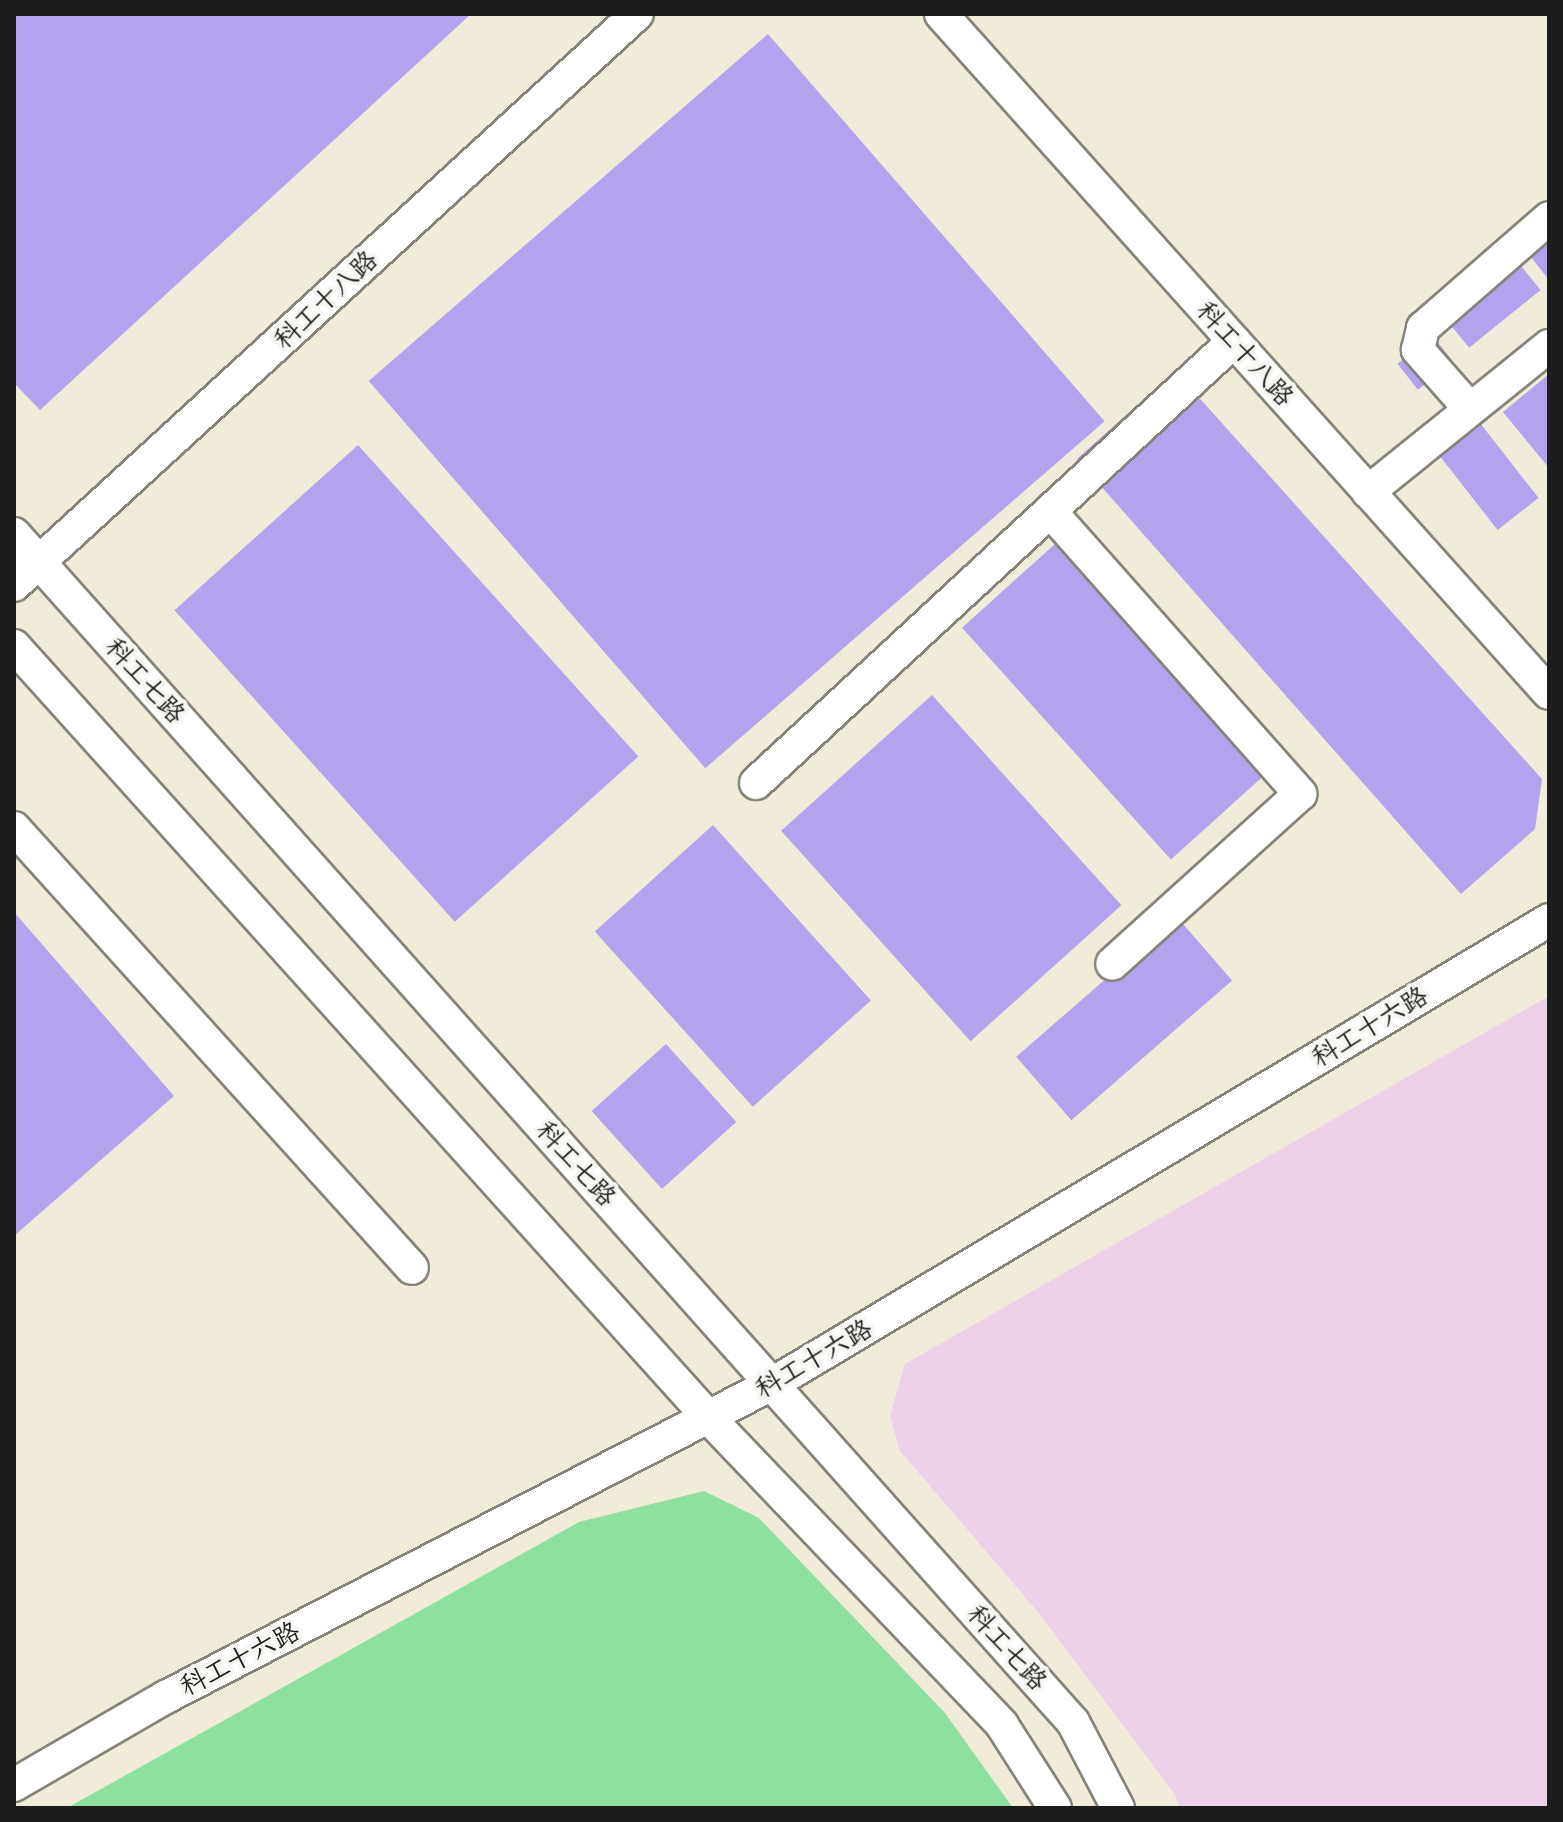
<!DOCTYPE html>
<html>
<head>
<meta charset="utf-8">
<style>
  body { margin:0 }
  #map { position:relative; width:1563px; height:1822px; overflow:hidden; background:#f1ebd9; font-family:Itim,"LXGW WenKai TC",sans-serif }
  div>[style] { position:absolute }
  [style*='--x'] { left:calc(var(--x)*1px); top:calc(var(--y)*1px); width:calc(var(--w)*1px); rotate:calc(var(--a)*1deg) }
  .built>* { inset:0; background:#edd1e9 }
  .green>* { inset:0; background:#8ee0a1 }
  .building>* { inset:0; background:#b3a2ee; transform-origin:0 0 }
  .roads { filter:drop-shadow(2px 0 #86847a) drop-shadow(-2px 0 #86847a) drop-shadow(0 2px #86847a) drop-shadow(0 -2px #86847a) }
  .minor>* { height:32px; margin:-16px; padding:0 16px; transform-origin:16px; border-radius:16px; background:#fff }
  span { translate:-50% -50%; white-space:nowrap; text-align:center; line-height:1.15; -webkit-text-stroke:8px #f6f6f2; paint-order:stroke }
  .street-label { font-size:26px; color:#1c1c1c }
  .frame { position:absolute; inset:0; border:16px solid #1c1c1c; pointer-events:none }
</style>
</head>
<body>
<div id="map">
  <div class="built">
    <div style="clip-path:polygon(1549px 996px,1549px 1808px,1180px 1808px,1174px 1793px,1037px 1611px,900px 1451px,890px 1416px,905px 1364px)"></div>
  </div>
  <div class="green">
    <div style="clip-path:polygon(704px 1491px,759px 1518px,945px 1713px,1013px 1808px,67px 1808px,579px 1522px)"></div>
  </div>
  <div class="building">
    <div style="clip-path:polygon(14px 14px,471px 14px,40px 410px,14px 383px)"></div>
    <div style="left:768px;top:34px;width:513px;height:529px;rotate:49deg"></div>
    <div style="clip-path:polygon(1549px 243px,1549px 280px,1531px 257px)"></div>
    <div style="left:1518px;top:262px;width:36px;height:92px;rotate:51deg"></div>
    <div style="left:1433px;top:336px;width:33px;height:45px;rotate:52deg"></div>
    <div style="clip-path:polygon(1175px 371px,1542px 779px,1535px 829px,1461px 894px,1077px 459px)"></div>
    <div style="clip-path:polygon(1549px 374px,1549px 468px,1503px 412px)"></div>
    <div style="left:1480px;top:423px;width:95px;height:52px;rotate:52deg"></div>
    <div style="left:358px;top:445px;width:419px;height:247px;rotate:48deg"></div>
    <div style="left:1055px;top:544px;width:312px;height:125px;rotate:48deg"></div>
    <div style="left:932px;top:695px;width:283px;height:203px;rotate:48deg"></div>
    <div style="left:713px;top:825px;width:236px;height:159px;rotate:48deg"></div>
    <div style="clip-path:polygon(14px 912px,174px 1096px,14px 1236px)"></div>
    <div style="left:1177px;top:917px;width:84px;height:213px;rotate:49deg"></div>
    <div style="left:666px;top:1044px;width:105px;height:100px;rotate:48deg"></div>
  </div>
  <div class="roads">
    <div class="minor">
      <div style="--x:941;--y:14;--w:911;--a:48.16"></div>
      <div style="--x:1470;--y:409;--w:79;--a:-131.4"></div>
      <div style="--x:1418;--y:350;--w:23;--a:-77"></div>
      <div style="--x:1423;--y:328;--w:167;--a:-41.1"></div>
      <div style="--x:1368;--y:492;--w:233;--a:-38.9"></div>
      <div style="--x:1050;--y:511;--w:378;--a:48.5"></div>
      <div style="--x:1300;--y:794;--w:253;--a:137.9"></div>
      <div style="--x:14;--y:534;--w:1591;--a:48.29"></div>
      <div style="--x:1073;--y:1722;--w:97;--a:62.4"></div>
      <div style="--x:14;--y:585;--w:845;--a:-42.51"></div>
      <div style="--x:14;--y:646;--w:1039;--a:48"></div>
      <div style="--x:709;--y:1418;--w:424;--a:46.3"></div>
      <div style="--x:1002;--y:1725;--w:98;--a:57.4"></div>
      <div style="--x:756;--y:783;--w:651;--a:-42.76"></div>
      <div style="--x:14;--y:828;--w:593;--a:47.87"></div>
      <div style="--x:14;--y:1785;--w:176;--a:-30.1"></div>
      <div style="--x:166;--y:1697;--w:682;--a:-27.32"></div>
      <div style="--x:772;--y:1384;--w:905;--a:-30.84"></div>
    </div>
  </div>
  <div class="street-label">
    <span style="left:326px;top:300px;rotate:-43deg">科工十八路</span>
    <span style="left:1245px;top:354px;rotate:48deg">科工十八路</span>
    <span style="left:145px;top:681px;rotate:48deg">科工七路</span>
    <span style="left:1370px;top:1027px;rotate:-31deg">科工十六路</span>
    <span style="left:576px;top:1164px;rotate:48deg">科工七路</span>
    <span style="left:814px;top:1359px;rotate:-30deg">科工十六路</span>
    <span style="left:1007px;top:1648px;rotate:48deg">科工七路</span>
    <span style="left:240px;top:1659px;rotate:-27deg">科工十六路</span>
  </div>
  <div class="frame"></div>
</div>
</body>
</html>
